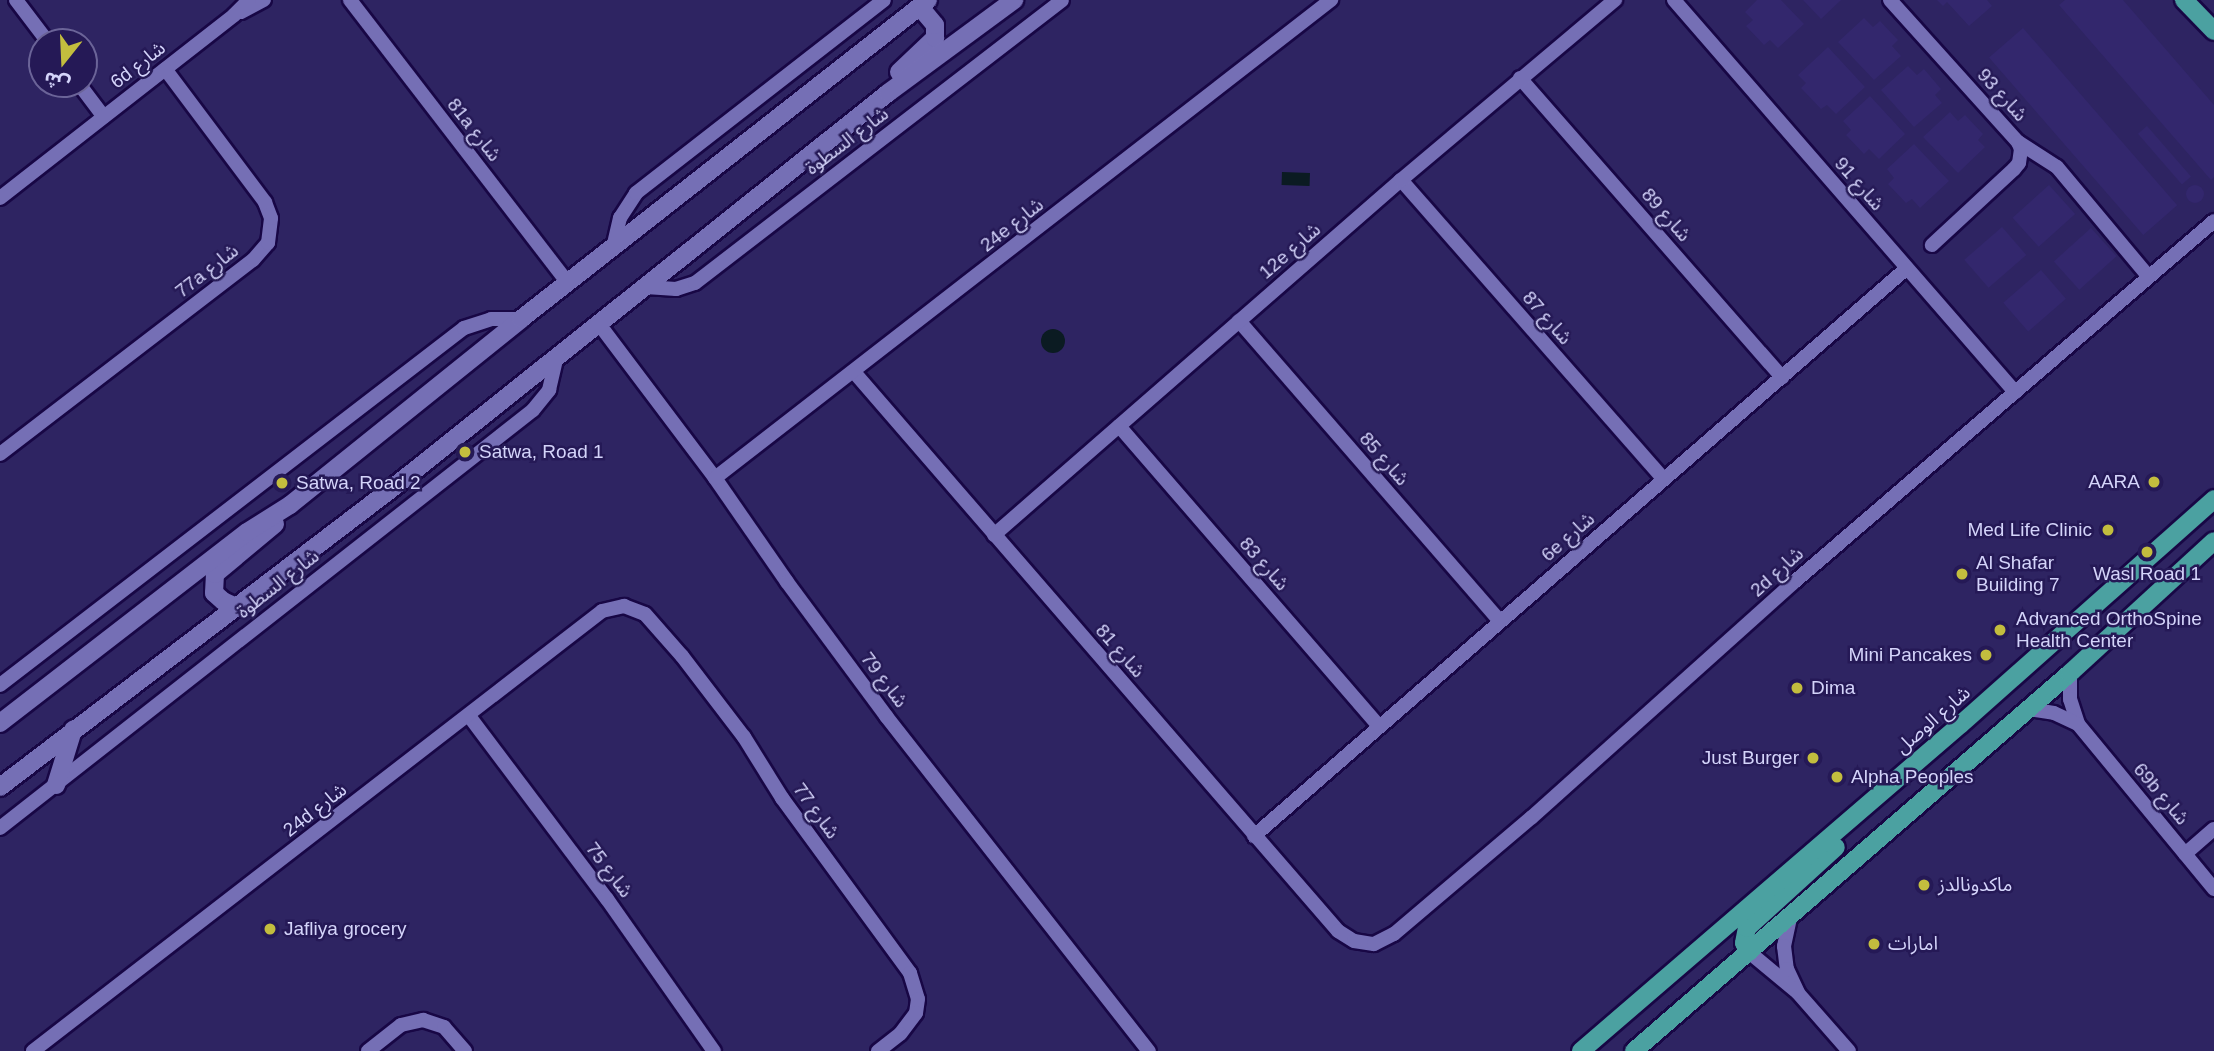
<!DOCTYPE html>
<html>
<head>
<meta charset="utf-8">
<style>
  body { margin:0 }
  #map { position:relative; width:2214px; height:1051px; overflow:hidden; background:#2e2462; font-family:Arial,"Noto Sans Arabic",sans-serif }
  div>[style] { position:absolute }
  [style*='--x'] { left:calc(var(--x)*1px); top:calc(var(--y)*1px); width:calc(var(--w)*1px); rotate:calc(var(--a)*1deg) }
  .built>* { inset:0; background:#33276d; transform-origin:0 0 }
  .round { border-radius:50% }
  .water>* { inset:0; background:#0b1b22; transform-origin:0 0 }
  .roads { filter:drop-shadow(2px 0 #180745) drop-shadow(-2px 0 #180745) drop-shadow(0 2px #180745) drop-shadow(0 -2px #180745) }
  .street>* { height:14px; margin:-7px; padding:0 7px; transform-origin:7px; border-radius:7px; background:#756fb5 }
  .secondary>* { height:18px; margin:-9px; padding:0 9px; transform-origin:9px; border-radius:9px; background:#756fb5 }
  .primary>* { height:18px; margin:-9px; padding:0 9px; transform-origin:9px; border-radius:9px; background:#4ba1a1 }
  .dots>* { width:19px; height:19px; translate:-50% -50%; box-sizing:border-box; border:4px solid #251956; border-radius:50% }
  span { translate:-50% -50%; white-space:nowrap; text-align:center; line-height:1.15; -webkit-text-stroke:5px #251956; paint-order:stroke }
  .street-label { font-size:19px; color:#d4d4fa }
  .poi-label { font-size:19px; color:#d4d4fa }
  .left { translate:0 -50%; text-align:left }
  .right { translate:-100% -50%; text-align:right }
  .north { position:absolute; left:28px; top:28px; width:70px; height:70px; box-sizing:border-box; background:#251956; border:2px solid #6b6498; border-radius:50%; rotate:198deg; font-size:19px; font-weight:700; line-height:28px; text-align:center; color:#d4d4fa }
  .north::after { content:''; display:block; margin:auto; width:24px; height:32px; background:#c3bd3e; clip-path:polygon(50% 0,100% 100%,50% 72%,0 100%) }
</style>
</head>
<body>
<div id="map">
  <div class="built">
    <div style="clip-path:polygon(1757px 0,1781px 0,1804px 24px,1778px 48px,1770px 40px,1764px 45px,1746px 26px,1753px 20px,1745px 12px)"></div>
    <div style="clip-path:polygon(1803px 0,1841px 0,1821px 19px)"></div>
    <div style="clip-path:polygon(1937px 0,1987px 0,1992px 6px,1969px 26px,1947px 2px,1943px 6px)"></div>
    <div style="clip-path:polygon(2065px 0,2123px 0,2214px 105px,2214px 177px,2211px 180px,2059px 5px)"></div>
    <div style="clip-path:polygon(1864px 18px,1873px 27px,1880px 21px,1898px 40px,1892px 46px,1901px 56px,1874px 80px,1838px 42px)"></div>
    <div style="left:2023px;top:28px;width:235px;height:45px;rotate:49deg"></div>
    <div style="clip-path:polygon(1828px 47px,1865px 87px,1836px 114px,1827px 105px,1821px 109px,1801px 88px,1806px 83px,1798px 75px)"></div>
    <div style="clip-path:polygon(1908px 66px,1917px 75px,1924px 69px,1941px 89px,1935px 95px,1942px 103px,1914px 127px,1881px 90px)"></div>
    <div style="clip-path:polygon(1870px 96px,1905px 134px,1879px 159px,1869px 149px,1864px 154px,1846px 135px,1851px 130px,1843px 121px)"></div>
    <div style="clip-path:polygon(1950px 112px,1958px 121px,1965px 115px,1983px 134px,1978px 140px,1985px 147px,1958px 173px,1923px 137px)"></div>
    <div style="left:2147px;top:126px;width:67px;height:12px;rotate:49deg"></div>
    <div style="clip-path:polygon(1914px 144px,1949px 181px,1920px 208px,1912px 199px,1906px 203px,1888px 184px,1894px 178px,1887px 169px)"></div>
    <div style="left:2049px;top:185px;width:39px;height:49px;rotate:48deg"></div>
    <div class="round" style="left:2186px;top:185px;width:18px;height:18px"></div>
    <div style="left:2002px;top:227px;width:37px;height:50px;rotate:49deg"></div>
    <div style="left:2091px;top:228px;width:38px;height:50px;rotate:48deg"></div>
    <div style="left:2041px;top:270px;width:38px;height:50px;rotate:49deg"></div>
  </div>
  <div class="water">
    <div style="left:1282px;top:172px;width:28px;height:13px;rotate:2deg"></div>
    <div class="round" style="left:1041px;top:329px;width:24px;height:24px"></div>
  </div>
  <div class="roads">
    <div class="street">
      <div style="--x:16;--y:0;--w:53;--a:52.7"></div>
      <div style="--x:350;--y:0;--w:357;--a:52.4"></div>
      <div style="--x:1674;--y:0;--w:520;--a:48.98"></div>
      <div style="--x:1890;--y:0;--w:191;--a:48"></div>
      <div style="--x:2018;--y:142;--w:8;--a:67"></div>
      <div style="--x:2021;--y:149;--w:14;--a:98"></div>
      <div style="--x:2019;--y:163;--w:8;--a:130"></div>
      <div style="--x:2014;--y:169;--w:112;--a:137.2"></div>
      <div style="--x:241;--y:12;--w:26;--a:-28"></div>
      <div style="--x:1520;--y:78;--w:398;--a:48.8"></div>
      <div style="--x:79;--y:84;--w:41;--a:52.9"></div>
      <div style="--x:2018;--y:142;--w:46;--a:32.7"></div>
      <div style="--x:2057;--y:167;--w:143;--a:50.1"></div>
      <div style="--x:1401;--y:180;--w:398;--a:48.7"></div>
      <div style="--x:0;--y:198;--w:297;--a:-38"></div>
      <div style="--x:234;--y:15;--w:21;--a:-45"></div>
      <div style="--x:613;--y:248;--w:31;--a:-77"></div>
      <div style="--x:620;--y:218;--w:30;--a:-57"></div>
      <div style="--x:636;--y:193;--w:314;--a:-37.9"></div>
      <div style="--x:646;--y:287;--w:30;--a:4"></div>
      <div style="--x:676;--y:289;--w:20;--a:-18"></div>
      <div style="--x:695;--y:283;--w:463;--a:-37.6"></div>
      <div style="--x:1239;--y:321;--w:398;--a:49"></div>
      <div style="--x:599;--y:324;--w:193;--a:53"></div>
      <div style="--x:715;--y:478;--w:126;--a:55.3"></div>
      <div style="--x:787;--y:582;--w:167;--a:53.5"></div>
      <div style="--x:886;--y:716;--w:426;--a:51.9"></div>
      <div style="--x:854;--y:372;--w:739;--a:49.11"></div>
      <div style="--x:1338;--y:931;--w:19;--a:32"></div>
      <div style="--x:1354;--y:941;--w:20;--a:9"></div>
      <div style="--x:1374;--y:944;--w:22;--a:-27"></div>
      <div style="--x:1394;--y:934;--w:181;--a:-40.3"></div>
      <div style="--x:1532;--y:817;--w:351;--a:-41.9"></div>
      <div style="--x:1793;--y:583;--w:555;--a:-40.69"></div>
      <div style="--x:1119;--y:426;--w:398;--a:49.1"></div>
      <div style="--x:0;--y:454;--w:319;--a:-37.5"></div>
      <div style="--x:253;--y:260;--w:23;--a:-49"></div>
      <div style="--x:268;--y:243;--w:25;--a:-83"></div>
      <div style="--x:271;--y:218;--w:17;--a:-111"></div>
      <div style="--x:265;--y:202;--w:166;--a:-126.9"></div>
      <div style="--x:715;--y:478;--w:780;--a:-37.81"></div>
      <div style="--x:994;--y:535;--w:540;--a:-41.1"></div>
      <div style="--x:1401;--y:180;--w:280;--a:-40.1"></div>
      <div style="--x:2070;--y:673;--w:26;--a:90"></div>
      <div style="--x:2070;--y:699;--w:26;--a:72"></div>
      <div style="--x:2078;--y:724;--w:214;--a:50.5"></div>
      <div style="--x:0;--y:685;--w:585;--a:-37.57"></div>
      <div style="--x:464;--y:328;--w:28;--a:-18"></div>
      <div style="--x:491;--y:319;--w:30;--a:0"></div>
      <div style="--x:2029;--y:709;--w:25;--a:9"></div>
      <div style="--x:2054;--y:713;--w:26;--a:25"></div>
      <div style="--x:469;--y:716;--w:229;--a:53"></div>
      <div style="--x:607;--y:899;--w:186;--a:54.9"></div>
      <div style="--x:0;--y:828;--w:677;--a:-38.1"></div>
      <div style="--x:533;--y:410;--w:26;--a:-51"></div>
      <div style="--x:549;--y:390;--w:35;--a:-77"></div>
      <div style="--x:1254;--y:836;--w:865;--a:-41.02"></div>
      <div style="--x:2185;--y:854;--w:38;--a:-41"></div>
      <div style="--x:1790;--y:918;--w:29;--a:102"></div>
      <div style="--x:1784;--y:946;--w:23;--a:83"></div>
      <div style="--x:1787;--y:969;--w:26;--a:65"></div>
      <div style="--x:1798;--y:993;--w:77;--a:48.7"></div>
      <div style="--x:1749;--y:952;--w:62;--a:39.8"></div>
      <div style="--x:33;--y:1051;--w:719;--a:-37.71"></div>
      <div style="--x:602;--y:611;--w:23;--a:-13"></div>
      <div style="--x:624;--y:606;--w:22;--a:21"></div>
      <div style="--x:645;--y:614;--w:56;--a:48.6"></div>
      <div style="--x:682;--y:656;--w:102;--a:52.6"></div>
      <div style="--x:744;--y:737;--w:72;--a:58.1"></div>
      <div style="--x:782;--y:798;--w:217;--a:53.8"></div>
      <div style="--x:910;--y:973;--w:27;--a:73"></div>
      <div style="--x:918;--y:999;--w:14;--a:98"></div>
      <div style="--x:916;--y:1013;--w:26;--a:127"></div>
      <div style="--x:900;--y:1034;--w:28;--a:142"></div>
      <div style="--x:368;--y:1051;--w:42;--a:-38.2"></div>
      <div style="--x:401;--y:1025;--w:23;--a:-13"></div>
      <div style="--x:423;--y:1020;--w:22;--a:18"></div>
      <div style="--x:444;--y:1027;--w:32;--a:49"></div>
    </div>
    <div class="secondary">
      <div style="--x:899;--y:72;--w:50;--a:-43.4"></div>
      <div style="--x:935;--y:38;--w:13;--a:-90"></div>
      <div style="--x:935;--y:25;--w:23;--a:-130"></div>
      <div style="--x:236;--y:607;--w:14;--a:-155"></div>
      <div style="--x:223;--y:601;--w:12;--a:-138"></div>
      <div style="--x:214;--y:593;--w:19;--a:-87"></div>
      <div style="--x:215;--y:574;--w:78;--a:-39.8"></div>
      <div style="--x:0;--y:723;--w:312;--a:-37.7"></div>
      <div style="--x:247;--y:532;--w:51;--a:-32.1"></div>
      <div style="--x:290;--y:505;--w:297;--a:-38.8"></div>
      <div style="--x:521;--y:319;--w:517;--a:-38.09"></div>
      <div style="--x:56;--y:785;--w:58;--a:-72.8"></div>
      <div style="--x:0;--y:787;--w:497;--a:-37.3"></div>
      <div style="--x:395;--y:486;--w:630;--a:-38.56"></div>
      <div style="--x:888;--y:93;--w:157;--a:-36.4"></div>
    </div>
    <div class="primary">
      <div style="--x:2184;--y:0;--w:43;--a:45.9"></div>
      <div style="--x:1749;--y:952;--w:10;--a:-119"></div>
      <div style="--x:1744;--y:943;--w:15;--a:-79"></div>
      <div style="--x:1747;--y:928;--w:120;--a:-42.3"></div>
      <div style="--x:1581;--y:1051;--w:501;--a:-40.71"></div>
      <div style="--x:1961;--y:724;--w:339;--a:-41.6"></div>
      <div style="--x:1634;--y:1051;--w:577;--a:-40.92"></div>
      <div style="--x:2070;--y:673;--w:195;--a:-42.5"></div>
    </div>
  </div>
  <div class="dots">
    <div style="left:465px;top:452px;background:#c3bd3e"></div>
    <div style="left:2154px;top:482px;background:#c3bd3e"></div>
    <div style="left:282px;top:483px;background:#c3bd3e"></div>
    <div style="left:2108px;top:530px;background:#c3bd3e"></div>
    <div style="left:2147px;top:552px;background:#c3bd3e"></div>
    <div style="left:1962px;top:574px;background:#c3bd3e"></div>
    <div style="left:2000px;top:630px;background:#c3bd3e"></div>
    <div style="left:1986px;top:655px;background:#c3bd3e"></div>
    <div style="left:1797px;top:688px;background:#c3bd3e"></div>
    <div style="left:1813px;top:758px;background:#c3bd3e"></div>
    <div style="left:1837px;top:777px;background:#c3bd3e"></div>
    <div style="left:1924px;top:885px;background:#c3bd3e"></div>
    <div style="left:270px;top:929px;background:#c3bd3e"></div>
    <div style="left:1874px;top:944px;background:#c3bd3e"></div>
  </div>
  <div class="street-label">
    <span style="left:138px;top:65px;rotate:-38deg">6d شارع</span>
    <span style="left:2002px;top:95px;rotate:48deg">شارع 93</span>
    <span style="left:474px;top:130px;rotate:52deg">81a شارع</span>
    <span style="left:847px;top:141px;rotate:-37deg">شارع السطوة</span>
    <span style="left:1859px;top:184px;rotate:49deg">شارع 91</span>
    <span style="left:1666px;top:215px;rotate:49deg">شارع 89</span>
    <span style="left:1012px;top:225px;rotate:-38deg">24e شارع</span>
    <span style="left:1290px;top:251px;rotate:-41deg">12e شارع</span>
    <span style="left:207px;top:271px;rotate:-38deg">77a شارع</span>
    <span style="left:1547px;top:318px;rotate:49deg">شارع 87</span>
    <span style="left:1384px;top:459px;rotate:49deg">شارع 85</span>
    <span style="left:1568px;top:537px;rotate:-41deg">6e شارع</span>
    <span style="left:1264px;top:564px;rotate:49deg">شارع 83</span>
    <span style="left:1777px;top:572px;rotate:-42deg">2d شارع</span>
    <span style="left:278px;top:584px;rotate:-38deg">شارع السطوة</span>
    <span style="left:1120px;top:651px;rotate:49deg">شارع 81</span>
    <span style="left:884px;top:680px;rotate:53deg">شارع 79</span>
    <span style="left:1933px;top:720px;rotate:-41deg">شارع الوصل</span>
    <span style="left:2161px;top:794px;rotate:50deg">69b شارع</span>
    <span style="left:315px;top:810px;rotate:-38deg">24d شارع</span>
    <span style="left:816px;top:811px;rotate:54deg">شارع 77</span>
    <span style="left:609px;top:870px;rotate:53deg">شارع 75</span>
  </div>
  <div class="poi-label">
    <span class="left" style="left:479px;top:452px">Satwa, Road 1</span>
    <span class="right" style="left:2140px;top:482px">AARA</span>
    <span class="left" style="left:296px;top:483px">Satwa, Road 2</span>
    <span class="right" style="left:2092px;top:530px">Med Life Clinic</span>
    <span class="left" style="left:1976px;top:574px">Al Shafar<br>Building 7</span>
    <span style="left:2147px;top:574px">Wasl Road 1</span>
    <span class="left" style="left:2016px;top:630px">Advanced OrthoSpine<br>Health Center</span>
    <span class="right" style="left:1972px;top:655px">Mini Pancakes</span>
    <span class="left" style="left:1811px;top:688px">Dima</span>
    <span class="right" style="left:1799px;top:758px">Just Burger</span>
    <span class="left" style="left:1851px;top:777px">Alpha Peoples</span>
    <span class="left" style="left:1938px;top:885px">ماكدونالدز</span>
    <span class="left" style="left:284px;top:929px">Jafliya grocery</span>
    <span class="left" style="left:1888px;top:944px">امارات</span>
  </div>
  <div class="north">ش</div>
</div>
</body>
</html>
